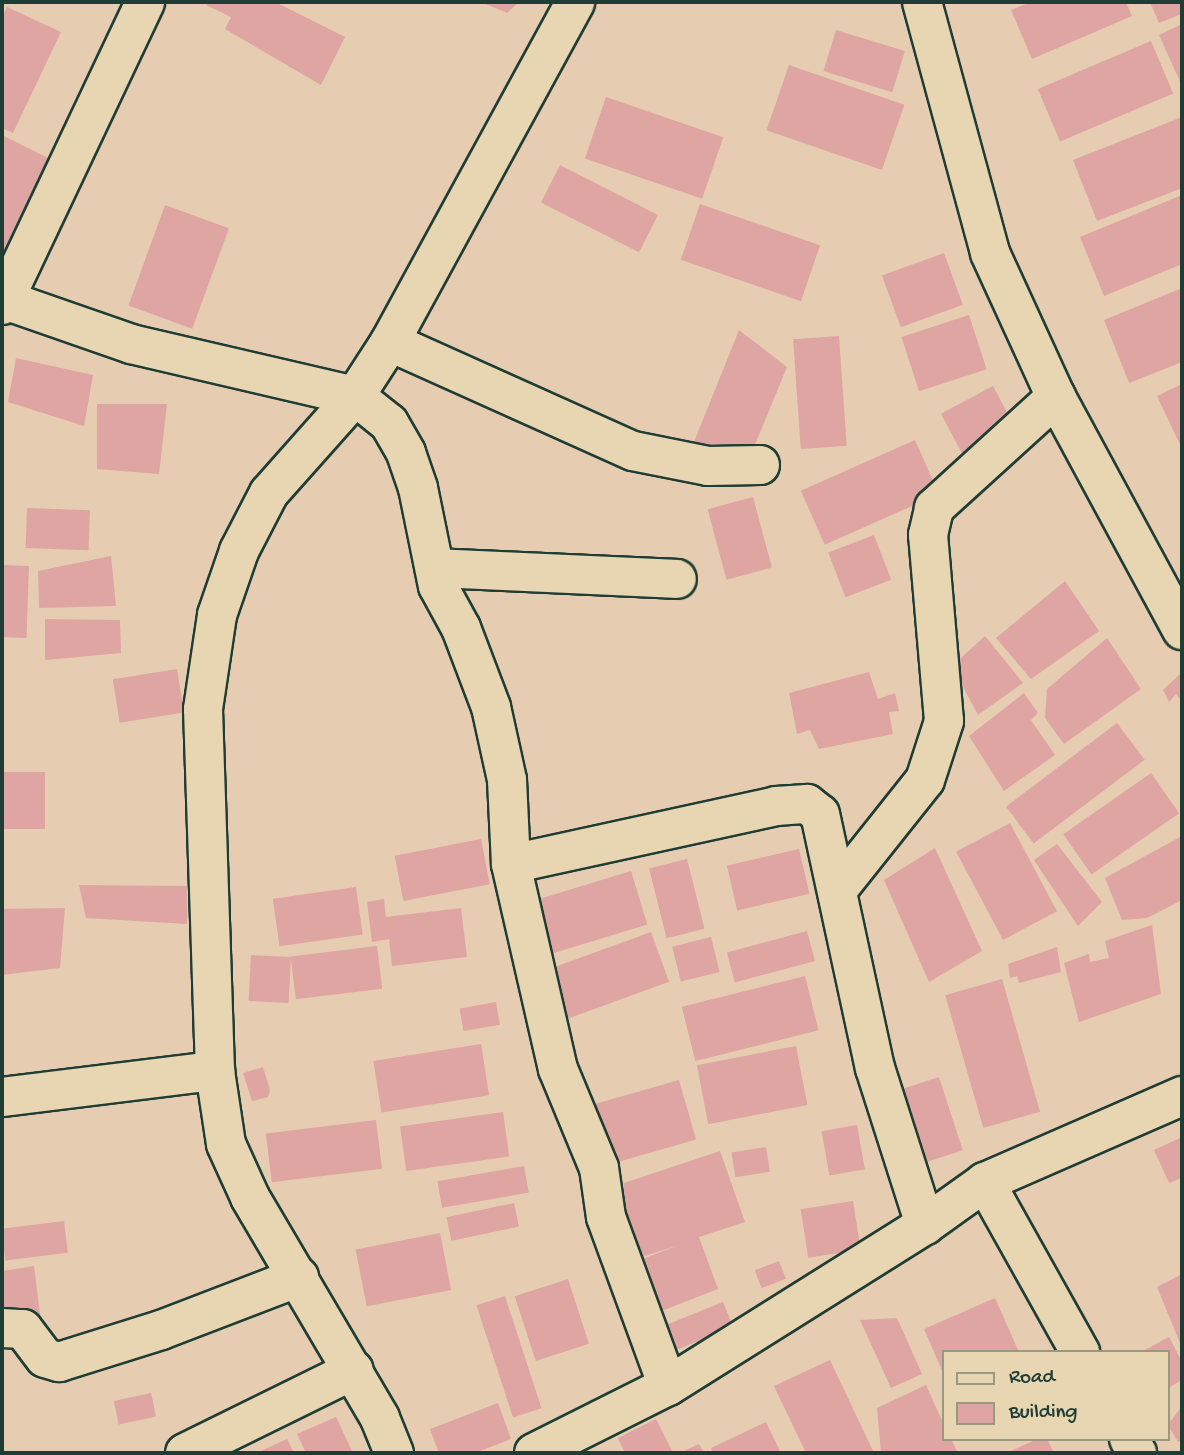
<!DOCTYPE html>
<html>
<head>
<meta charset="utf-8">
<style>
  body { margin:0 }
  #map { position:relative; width:1184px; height:1455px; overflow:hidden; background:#e6ccb0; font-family:"Gochi Hand",sans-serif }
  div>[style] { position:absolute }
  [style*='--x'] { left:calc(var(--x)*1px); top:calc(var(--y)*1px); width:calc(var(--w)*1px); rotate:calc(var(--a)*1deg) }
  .building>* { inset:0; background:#dfa5a3; transform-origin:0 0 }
  .roads { filter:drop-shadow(2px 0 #1f3d34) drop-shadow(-2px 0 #1f3d34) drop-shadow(0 2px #1f3d34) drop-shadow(0 -2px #1f3d34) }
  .minor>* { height:38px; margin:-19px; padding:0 19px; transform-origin:19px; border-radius:19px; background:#e8d6b3 }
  span { translate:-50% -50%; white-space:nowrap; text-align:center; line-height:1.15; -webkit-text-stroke:5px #e8d6b3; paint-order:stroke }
  .frame { position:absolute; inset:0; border:4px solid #1f3d34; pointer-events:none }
  .legend { position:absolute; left:942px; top:1350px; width:228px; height:91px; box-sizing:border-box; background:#e8d6b3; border:2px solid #989980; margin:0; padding:9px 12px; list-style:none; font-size:21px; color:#1f3d34 }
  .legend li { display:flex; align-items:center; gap:14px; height:35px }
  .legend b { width:35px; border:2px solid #989980 }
</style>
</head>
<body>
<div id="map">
  <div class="building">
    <div style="clip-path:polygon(208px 2px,275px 2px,345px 37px,321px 85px,225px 29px,231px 17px,206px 5px)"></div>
    <div style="clip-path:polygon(481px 2px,519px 2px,507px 13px)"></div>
    <div style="clip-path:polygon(1031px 2px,1126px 2px,1132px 16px,1032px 59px,1011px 10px)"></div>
    <div style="clip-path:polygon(1150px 2px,1182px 2px,1182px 14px,1159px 23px)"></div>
    <div style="clip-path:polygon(7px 7px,61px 32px,13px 133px,2px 128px,2px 18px)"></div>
    <div style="clip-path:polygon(1182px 24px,1182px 86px,1159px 35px)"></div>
    <div style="left:836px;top:30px;width:72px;height:43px;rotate:17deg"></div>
    <div style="left:1151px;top:41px;width:57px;height:123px;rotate:67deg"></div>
    <div style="left:789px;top:65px;width:122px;height:69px;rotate:19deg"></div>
    <div style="left:606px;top:97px;width:124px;height:65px;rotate:19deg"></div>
    <div style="clip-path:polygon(1182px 117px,1182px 188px,1097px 221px,1073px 160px)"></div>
    <div style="clip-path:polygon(2px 135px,58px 163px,2px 270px)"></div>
    <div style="left:560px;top:165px;width:110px;height:42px;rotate:27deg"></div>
    <div style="clip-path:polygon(1182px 195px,1182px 264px,1104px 296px,1080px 237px)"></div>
    <div style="left:700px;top:204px;width:127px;height:59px;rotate:19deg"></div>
    <div style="left:165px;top:205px;width:68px;height:107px;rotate:20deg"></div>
    <div style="left:944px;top:253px;width:55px;height:66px;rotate:70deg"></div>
    <div style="clip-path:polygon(1182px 288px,1182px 362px,1129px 383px,1104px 320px)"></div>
    <div style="left:969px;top:315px;width:57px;height:71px;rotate:72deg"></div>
    <div style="clip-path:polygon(739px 330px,787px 367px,747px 464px,694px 442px)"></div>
    <div style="left:839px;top:336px;width:110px;height:46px;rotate:86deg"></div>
    <div style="clip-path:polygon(16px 358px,93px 375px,84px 426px,8px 402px)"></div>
    <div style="clip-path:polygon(1182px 384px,1182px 449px,1157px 396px)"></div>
    <div style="left:993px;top:386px;width:49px;height:59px;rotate:62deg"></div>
    <div style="clip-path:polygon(97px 404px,167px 404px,159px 474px,97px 469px)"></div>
    <div style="left:915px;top:440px;width:59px;height:125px;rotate:66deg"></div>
    <div style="left:753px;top:497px;width:73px;height:47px;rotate:75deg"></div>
    <div style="left:27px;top:508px;width:63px;height:40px;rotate:2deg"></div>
    <div style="left:874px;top:535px;width:48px;height:49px;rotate:69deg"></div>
    <div style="clip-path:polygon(111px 556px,116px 606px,39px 608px,38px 571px)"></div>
    <div style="left:29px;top:566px;width:72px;height:27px;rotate:92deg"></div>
    <div style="clip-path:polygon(1065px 581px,1099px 631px,1031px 679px,996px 638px)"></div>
    <div style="clip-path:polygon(45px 619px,120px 620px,121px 653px,45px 660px)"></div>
    <div style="clip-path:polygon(985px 636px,1023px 683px,978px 715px,952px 666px)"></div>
    <div style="clip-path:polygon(1107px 638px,1141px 689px,1064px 744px,1045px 718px,1047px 689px)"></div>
    <div style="left:177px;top:669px;width:44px;height:65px;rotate:81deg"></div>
    <div style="clip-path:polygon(869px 672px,878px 699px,895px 693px,899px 711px,889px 712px,893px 734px,819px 749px,810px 730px,797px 734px,789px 693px)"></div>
    <div style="clip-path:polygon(1182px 672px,1182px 702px,1176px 694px,1169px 702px,1163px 690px)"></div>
    <div style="clip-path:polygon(1024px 693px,1038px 713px,1031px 720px,1055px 755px,1004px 791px,969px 736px)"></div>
    <div style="left:1117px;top:723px;width:46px;height:139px;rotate:53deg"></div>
    <div style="left:2px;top:772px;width:43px;height:57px"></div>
    <div style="left:1151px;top:773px;width:49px;height:107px;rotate:55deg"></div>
    <div style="left:1010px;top:823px;width:100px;height:61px;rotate:62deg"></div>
    <div style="clip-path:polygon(1182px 836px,1182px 900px,1147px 918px,1122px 920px,1105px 878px)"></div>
    <div style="left:481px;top:839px;width:46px;height:88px;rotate:79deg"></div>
    <div style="clip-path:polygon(1057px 844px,1102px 902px,1078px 926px,1034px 860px)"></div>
    <div style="clip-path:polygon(935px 848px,982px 951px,929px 982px,884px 880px)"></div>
    <div style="left:799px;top:849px;width:46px;height:74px;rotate:77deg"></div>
    <div style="left:687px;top:859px;width:72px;height:39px;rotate:76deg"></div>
    <div style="left:631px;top:871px;width:56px;height:102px;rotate:73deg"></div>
    <div style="clip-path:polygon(79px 885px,187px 886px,187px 924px,86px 918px)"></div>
    <div style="left:356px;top:887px;width:48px;height:84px;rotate:82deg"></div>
    <div style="clip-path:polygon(384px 899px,386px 917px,461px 908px,467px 957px,392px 966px,389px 939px,372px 942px,367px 902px)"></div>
    <div style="clip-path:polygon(65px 908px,60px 968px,2px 975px,2px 909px)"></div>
    <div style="clip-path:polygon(1152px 925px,1161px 994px,1079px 1022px,1064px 963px,1089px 954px,1090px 962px,1109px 958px,1105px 941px)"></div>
    <div style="left:807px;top:931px;width:31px;height:83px;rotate:75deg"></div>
    <div style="left:651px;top:932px;width:53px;height:111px;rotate:70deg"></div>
    <div style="left:711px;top:937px;width:36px;height:40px;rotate:76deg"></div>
    <div style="left:377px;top:946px;width:43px;height:87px;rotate:83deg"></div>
    <div style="clip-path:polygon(1057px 947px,1061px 972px,1019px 983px,1017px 976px,1010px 978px,1008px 964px)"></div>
    <div style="left:251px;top:955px;width:40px;height:46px;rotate:3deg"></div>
    <div style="left:805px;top:976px;width:56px;height:127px;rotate:76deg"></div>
    <div style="left:1002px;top:979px;width:138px;height:59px;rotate:74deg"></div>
    <div style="left:496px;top:1002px;width:23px;height:37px;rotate:80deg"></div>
    <div style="left:481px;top:1044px;width:52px;height:109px;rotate:81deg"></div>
    <div style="left:796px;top:1046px;width:60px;height:101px;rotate:79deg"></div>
    <div style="clip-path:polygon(263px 1067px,270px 1090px,268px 1097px,252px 1101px,243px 1073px)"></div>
    <div style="left:939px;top:1077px;width:77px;height:50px;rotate:72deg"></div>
    <div style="left:679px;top:1080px;width:62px;height:102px;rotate:74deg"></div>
    <div style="left:503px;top:1112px;width:45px;height:104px;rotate:82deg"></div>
    <div style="left:376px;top:1120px;width:49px;height:111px;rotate:83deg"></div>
    <div style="left:857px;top:1125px;width:45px;height:36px;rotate:80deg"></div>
    <div style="clip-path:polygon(1182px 1137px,1182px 1178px,1169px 1183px,1154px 1150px)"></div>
    <div style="left:766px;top:1147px;width:25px;height:35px;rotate:81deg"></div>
    <div style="clip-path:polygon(720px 1151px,745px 1222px,699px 1237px,718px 1289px,656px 1313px,637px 1261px,679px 1245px,633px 1260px,620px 1221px,624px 1183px)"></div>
    <div style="left:524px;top:1166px;width:27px;height:88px;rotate:80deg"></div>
    <div style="left:853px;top:1201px;width:49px;height:53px;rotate:81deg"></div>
    <div style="left:514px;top:1203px;width:24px;height:69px;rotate:78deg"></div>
    <div style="left:64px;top:1221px;width:32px;height:63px;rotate:83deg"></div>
    <div style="left:440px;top:1233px;width:58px;height:86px;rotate:79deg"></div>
    <div style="left:779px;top:1261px;width:19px;height:26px;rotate:69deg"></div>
    <div style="clip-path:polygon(34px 1266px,41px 1322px,2px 1327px,2px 1271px)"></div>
    <div style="clip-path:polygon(1182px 1274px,1182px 1348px,1157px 1287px)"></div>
    <div style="left:568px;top:1279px;width:68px;height:56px;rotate:72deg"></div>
    <div style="left:505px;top:1296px;width:118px;height:30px;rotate:72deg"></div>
    <div style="clip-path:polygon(995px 1298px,1019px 1352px,944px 1352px,944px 1375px,924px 1329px)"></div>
    <div style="left:723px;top:1302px;width:27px;height:66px;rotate:68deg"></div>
    <div style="clip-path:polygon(897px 1318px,922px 1374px,891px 1388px,860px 1320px)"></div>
    <div style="clip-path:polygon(1169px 1337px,1182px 1362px,1182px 1380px,1168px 1388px,1168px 1352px,1141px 1352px)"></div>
    <div style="clip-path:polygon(830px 1360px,874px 1453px,806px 1453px,774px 1386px)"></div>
    <div style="clip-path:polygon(926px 1385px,944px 1425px,944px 1439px,951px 1439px,958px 1453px,881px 1453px,877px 1408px)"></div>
    <div style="left:151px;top:1393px;width:24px;height:38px;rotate:78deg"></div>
    <div style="clip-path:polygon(498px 1403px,511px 1439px,475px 1453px,439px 1453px,430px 1429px)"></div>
    <div style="clip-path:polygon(1182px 1406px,1182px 1440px,1178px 1442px,1168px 1425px)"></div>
    <div style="clip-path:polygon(336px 1417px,353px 1453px,306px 1453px,297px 1434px)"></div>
    <div style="clip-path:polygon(656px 1419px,673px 1453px,625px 1453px,618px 1438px)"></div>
    <div style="clip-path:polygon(766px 1422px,781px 1453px,713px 1453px,711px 1448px)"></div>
    <div style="clip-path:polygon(287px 1439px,294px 1453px,262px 1453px,261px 1451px)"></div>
    <div style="clip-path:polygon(1037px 1439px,1047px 1439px,1054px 1453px,1007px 1453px)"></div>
    <div style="clip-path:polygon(699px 1444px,704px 1453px,679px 1453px)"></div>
  </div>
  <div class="roads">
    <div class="minor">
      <div style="--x:922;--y:2;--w:260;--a:74.8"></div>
      <div style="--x:990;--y:253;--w:158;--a:65.4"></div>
      <div style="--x:1056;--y:397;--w:265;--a:61.6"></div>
      <div style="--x:2;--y:299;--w:137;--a:19.2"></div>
      <div style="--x:131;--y:344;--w:230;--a:13.1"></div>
      <div style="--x:355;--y:396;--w:43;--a:38.5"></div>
      <div style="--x:389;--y:423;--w:34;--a:60"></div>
      <div style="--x:406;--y:453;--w:37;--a:71"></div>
      <div style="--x:418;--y:488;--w:100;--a:78.5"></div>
      <div style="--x:438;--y:586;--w:48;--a:61.3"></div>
      <div style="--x:461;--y:628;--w:85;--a:69.2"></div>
      <div style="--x:491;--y:707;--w:75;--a:77.6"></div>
      <div style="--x:507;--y:780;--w:84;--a:87.3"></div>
      <div style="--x:511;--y:864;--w:210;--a:77.1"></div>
      <div style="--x:558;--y:1069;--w:107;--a:67.5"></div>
      <div style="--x:599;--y:1168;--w:49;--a:81.9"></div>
      <div style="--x:606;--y:1217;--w:180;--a:69.9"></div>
      <div style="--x:2;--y:305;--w:335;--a:-64.7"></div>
      <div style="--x:390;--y:342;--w:266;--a:24.2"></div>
      <div style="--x:633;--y:451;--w:76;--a:11.3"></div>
      <div style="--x:708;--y:466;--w:52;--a:-1.1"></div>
      <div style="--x:435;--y:568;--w:242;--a:2.6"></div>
      <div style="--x:511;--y:864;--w:271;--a:-12.3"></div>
      <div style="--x:776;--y:806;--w:31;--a:-4"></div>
      <div style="--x:807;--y:804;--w:16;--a:38"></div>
      <div style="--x:820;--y:814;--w:260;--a:77.8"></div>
      <div style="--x:875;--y:1068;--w:165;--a:72.3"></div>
      <div style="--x:839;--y:888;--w:138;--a:-51.5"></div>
      <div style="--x:925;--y:780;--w:62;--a:-72.1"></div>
      <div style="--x:944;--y:721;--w:187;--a:-94.9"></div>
      <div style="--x:928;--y:535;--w:28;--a:-77"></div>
      <div style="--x:934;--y:508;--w:165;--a:-42.3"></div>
      <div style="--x:2;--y:1097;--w:215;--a:-7"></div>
      <div style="--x:985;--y:1182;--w:195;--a:60.8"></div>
      <div style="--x:2;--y:1328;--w:21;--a:3"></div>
      <div style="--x:23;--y:1329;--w:36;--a:53"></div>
      <div style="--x:45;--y:1358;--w:15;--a:16"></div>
      <div style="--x:59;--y:1362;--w:107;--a:-17.4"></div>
      <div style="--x:161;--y:1330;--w:148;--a:-21"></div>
      <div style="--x:1129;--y:1439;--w:16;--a:60"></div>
      <div style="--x:185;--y:1453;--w:188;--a:-26.2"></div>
      <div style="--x:394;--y:1453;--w:38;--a:-112"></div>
      <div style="--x:380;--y:1418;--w:256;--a:-120.5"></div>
      <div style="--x:250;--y:1197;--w:58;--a:-114.4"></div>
      <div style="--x:226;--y:1144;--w:74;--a:-98.6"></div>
      <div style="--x:215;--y:1071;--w:362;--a:-91.9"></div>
      <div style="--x:203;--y:709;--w:95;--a:-81.5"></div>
      <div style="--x:217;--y:615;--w:68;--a:-71"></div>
      <div style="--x:239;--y:551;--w:65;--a:-62.7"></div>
      <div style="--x:269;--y:493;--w:130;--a:-48.4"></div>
      <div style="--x:355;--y:396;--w:64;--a:-57.1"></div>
      <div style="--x:390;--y:342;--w:387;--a:-61.4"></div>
      <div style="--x:534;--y:1453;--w:150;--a:-26.6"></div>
      <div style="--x:668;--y:1386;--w:303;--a:-32.1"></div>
      <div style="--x:925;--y:1225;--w:74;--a:-35.6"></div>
      <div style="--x:985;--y:1182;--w:215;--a:-23.6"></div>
    </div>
  </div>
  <div class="frame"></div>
  <ul class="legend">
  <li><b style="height:9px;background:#e8d6b3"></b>Road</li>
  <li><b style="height:19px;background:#dfa5a3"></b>Building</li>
  </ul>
</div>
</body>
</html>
